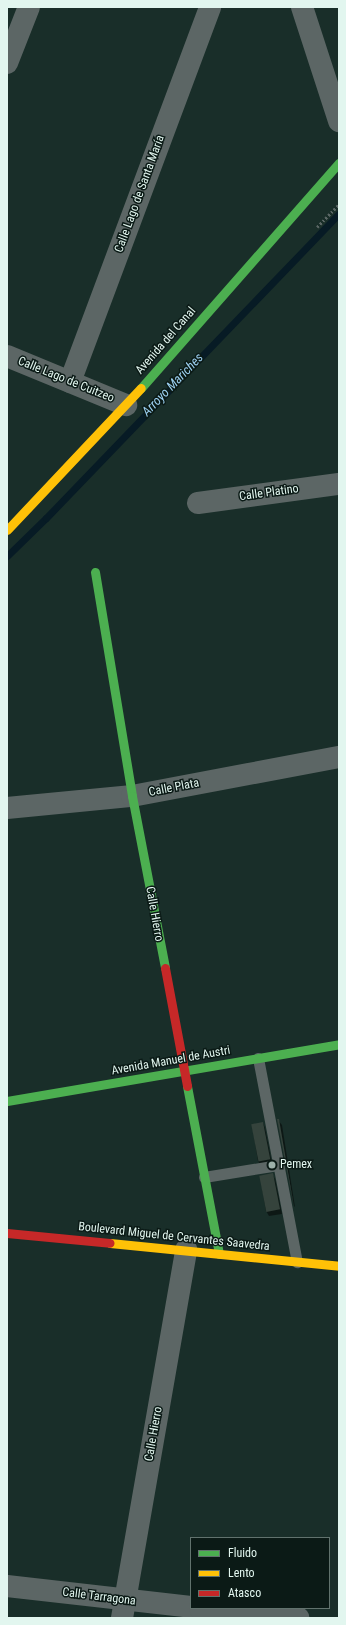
<!DOCTYPE html>
<html>
<head>
<meta charset="utf-8">
<style>
  body { margin:0 }
  #map { position:relative; width:346px; height:1625px; overflow:hidden; background:#192e29; font-family:"Roboto Condensed",sans-serif }
  div>[style] { position:absolute }
  [style*='--x'] { left:calc(var(--x)*1px); top:calc(var(--y)*1px); width:calc(var(--w)*1px); rotate:calc(var(--a)*1deg) }
  .shadow>* { inset:0; background:#0007 }
  .stream>* { height:7px; margin:-3.5px; padding:0 3.5px; transform-origin:3.5px; border-radius:3.5px; background:#071b25 }
  .building>* { inset:0; background:#35433c; transform-origin:0 0 }
  .path>* { height:2.5px; margin-top:-1.25px; transform-origin:0; background:repeating-linear-gradient(90deg,#5a6664 0 2px,transparent 0 4px) }
  .lane>* { height:11px; margin:-5.5px; padding:0 5.5px; transform-origin:5.5px; border-radius:5.5px; background:#5c6665 }
  .street>* { height:22px; margin:-11px; padding:0 11px; transform-origin:11px; border-radius:11px; background:#5c6665 }
  .fast>* { height:9px; margin:-4.5px; padding:0 4.5px; transform-origin:4.5px; border-radius:4.5px; background:#4caf50 }
  .slow>* { height:9px; margin:-4.5px; padding:0 4.5px; transform-origin:4.5px; border-radius:4.5px; background:#ffc107 }
  .jam>* { height:9px; margin:-4.5px; padding:0 4.5px; transform-origin:4.5px; border-radius:4.5px; background:#c62828 }
  .dots>* { width:11px; height:11px; translate:-50% -50%; box-sizing:border-box; border:2px solid #0b1a16; border-radius:50% }
  span { translate:-50% -50%; white-space:nowrap; text-align:center; line-height:1.15; -webkit-text-stroke:3px #0b1a16; paint-order:stroke }
  .street-label { font-size:12px; color:#e2f6ef }
  .poi-label { font-size:12px; color:#e2f6ef }
  .left { translate:0 -50%; text-align:left }
  .water-label { font-size:13px; color:#9dd1f2; font-style:italic }
  .frame { position:absolute; inset:0; border:8px solid #e2f6ef; pointer-events:none }
  .legend { position:absolute; left:190px; top:1537px; width:140px; height:72px; box-sizing:border-box; background:#0b1a16; border:1px solid #61726d; margin:0; padding:5px 7px; list-style:none; font-size:12px; color:#e2f6ef }
  .legend li { display:flex; align-items:center; gap:8px; height:20px }
  .legend b { width:20px; border:1px solid #61726d }
</style>
</head>
<body>
<div id="map">
  <div class="shadow">
    <div style="clip-path:polygon(278px 1120px,282px 1125px,295px 1207px,294px 1206px)"></div>
    <div style="clip-path:polygon(263px 1123px,265px 1128px,272px 1164px,261px 1166px,258px 1161px,252px 1125px)"></div>
    <div style="clip-path:polygon(272px 1174px,275px 1179px,282px 1214px,269px 1216px,266px 1211px,260px 1176px)"></div>
  </div>
  <div class="stream">
    <div style="--x:7;--y:556;--w:54;--a:-44.3"></div>
    <div style="--x:46;--y:518;--w:422;--a:-46.1"></div>
  </div>
  <div class="building">
    <div style="clip-path:polygon(277px 1119px,279px 1119px,294px 1207px)"></div>
    <div style="left:263px;top:1122px;width:38px;height:12px;rotate:79deg"></div>
    <div style="left:273px;top:1173px;width:37px;height:14px;rotate:79deg"></div>
  </div>
  <div class="path">
    <div style="--x:317;--y:227;--w:32;--a:-46"></div>
  </div>
  <div class="lane">
    <div style="--x:258;--y:1058;--w:208;--a:79.2"></div>
    <div style="--x:204;--y:1177;--w:75;--a:-9.2"></div>
  </div>
  <div class="street">
    <div style="--x:302;--y:7;--w:120;--a:72"></div>
    <div style="--x:7;--y:63;--w:60;--a:-68.6"></div>
    <div style="--x:7;--y:356;--w:129;--a:22.4"></div>
    <div style="--x:70;--y:382;--w:400;--a:-69.5"></div>
    <div style="--x:198;--y:503;--w:142;--a:-7.7"></div>
    <div style="--x:7;--y:808;--w:126;--a:-5.5"></div>
    <div style="--x:132;--y:796;--w:211;--a:-10.7"></div>
    <div style="--x:7;--y:1586;--w:185;--a:6.5"></div>
    <div style="--x:200;--y:1608;--w:99;--a:5.8"></div>
    <div style="--x:122;--y:1618;--w:374;--a:-80.1"></div>
  </div>
  <div class="fast">
    <div style="--x:141;--y:388;--w:300;--a:-48.7"></div>
    <div style="--x:95;--y:572;--w:227;--a:80.6"></div>
    <div style="--x:132;--y:796;--w:175;--a:79.1"></div>
    <div style="--x:187;--y:1086;--w:171;--a:79.2"></div>
    <div style="--x:7;--y:1101;--w:337;--a:-9.7"></div>
  </div>
  <div class="slow">
    <div style="--x:7;--y:530;--w:195;--a:-46.7"></div>
    <div style="--x:110;--y:1243;--w:230;--a:5.7"></div>
  </div>
  <div class="jam">
    <div style="--x:165;--y:968;--w:120;--a:79.4"></div>
    <div style="--x:7;--y:1233;--w:103;--a:5.5"></div>
  </div>
  <div class="dots">
    <div style="left:272px;top:1165px;background:#9cb0aa"></div>
  </div>
  <div class="street-label">
    <span style="left:140px;top:194px;rotate:-70deg">Calle Lago de Santa María</span>
    <span style="left:166px;top:341px;rotate:-49deg">Avenida del Canal</span>
    <span style="left:66px;top:380px;rotate:22deg">Calle Lago de Cuitzeo</span>
    <span style="left:269px;top:493px;rotate:-8deg">Calle Platino</span>
    <span style="left:174px;top:788px;rotate:-11deg">Calle Plata</span>
    <span style="left:154px;top:914px;rotate:80deg">Calle Hierro</span>
    <span style="left:171px;top:1061px;rotate:-10deg">Avenida Manuel de Austri</span>
    <span style="left:174px;top:1237px;rotate:6deg">Boulevard Miguel de Cervantes Saavedra</span>
    <span style="left:154px;top:1434px;rotate:-80deg">Calle Hierro</span>
    <span style="left:99px;top:1597px;rotate:7deg">Calle Tarragona</span>
  </div>
  <div class="poi-label">
    <span class="left" style="left:280px;top:1165px">Pemex</span>
  </div>
  <div class="water-label">
    <span style="left:173px;top:385px;rotate:-46deg">Arroyo Mariches</span>
  </div>
  <div class="frame"></div>
  <ul class="legend">
  <li><b style="height:5px;background:#4caf50"></b>Fluido</li>
  <li><b style="height:5px;background:#ffc107"></b>Lento</li>
  <li><b style="height:5px;background:#c62828"></b>Atasco</li>
  </ul>
</div>
</body>
</html>
